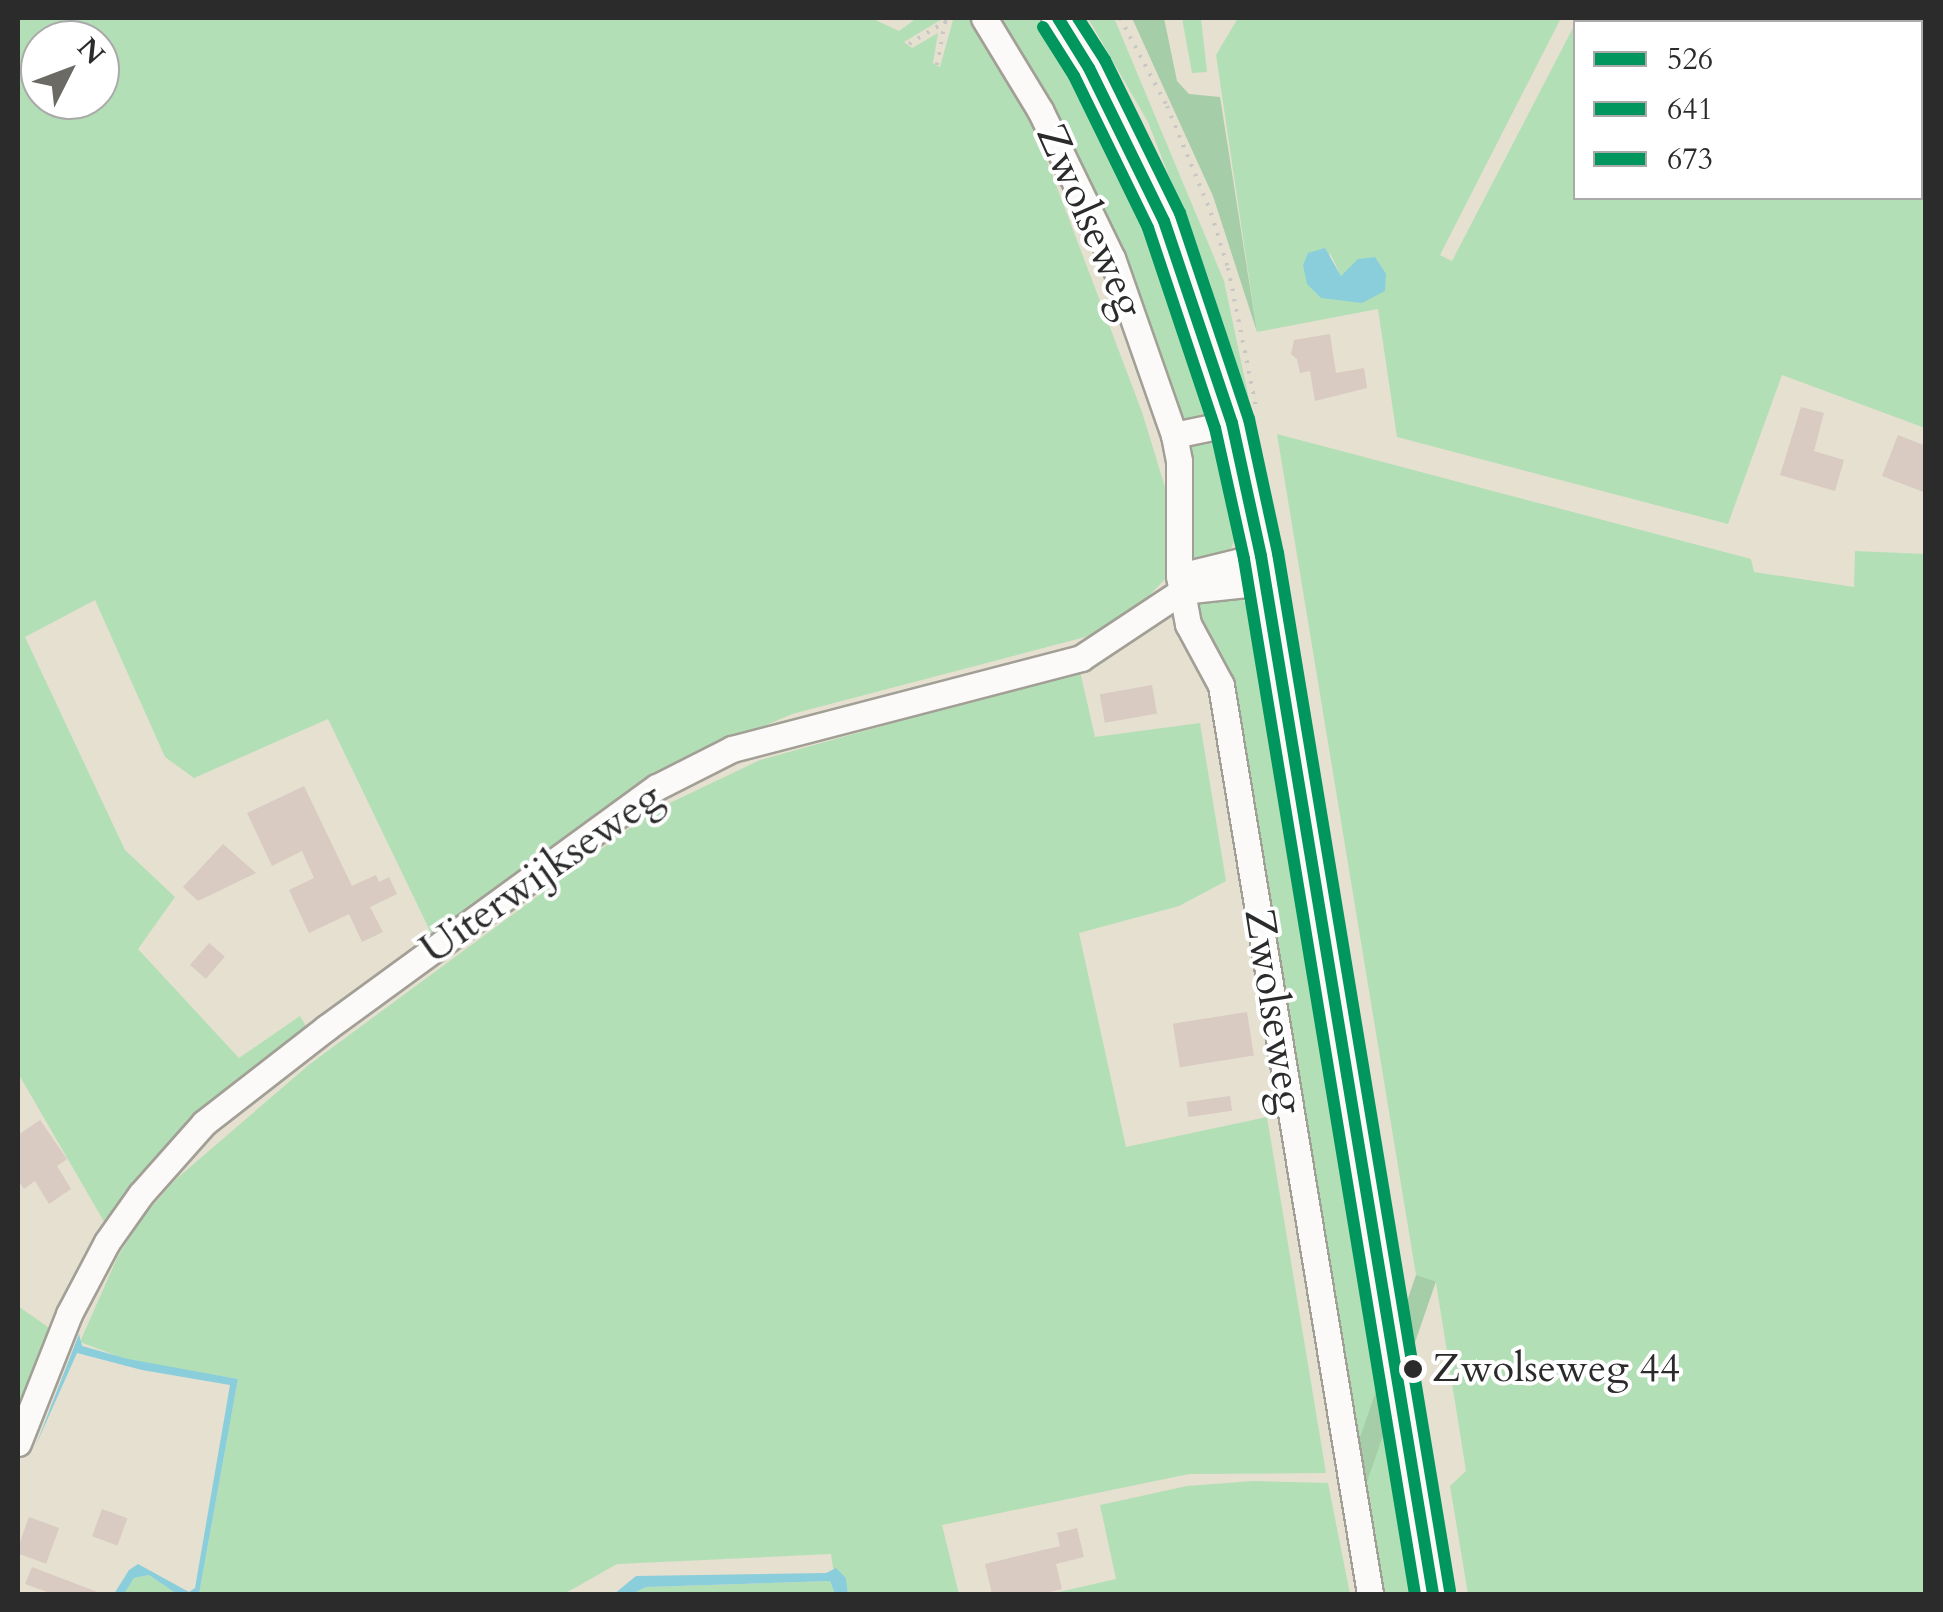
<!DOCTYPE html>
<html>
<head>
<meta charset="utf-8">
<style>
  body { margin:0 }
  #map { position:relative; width:1943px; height:1612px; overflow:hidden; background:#e6e0d0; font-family:Cardo,serif }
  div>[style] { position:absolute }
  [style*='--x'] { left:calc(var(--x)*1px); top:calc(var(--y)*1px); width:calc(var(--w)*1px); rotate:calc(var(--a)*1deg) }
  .green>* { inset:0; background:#b3dfb6 }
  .forest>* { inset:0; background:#a4cda8; transform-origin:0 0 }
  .water>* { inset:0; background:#8acedb }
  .building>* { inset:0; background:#d9cac2; transform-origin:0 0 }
  .path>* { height:4px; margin-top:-2px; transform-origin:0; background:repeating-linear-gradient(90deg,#c8c7c4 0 2.5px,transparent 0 10.5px) }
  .roads { filter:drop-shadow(2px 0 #a29f96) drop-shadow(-2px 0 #a29f96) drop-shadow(0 2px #a29f96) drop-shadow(0 -2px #a29f96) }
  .minor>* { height:25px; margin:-12.5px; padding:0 12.5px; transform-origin:12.5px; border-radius:12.5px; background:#fbfaf8 }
  .major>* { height:32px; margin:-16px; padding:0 16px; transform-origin:16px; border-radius:16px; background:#fbfaf8 }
  .bus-1>* { height:12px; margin:-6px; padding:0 6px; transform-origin:6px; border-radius:6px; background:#00965e }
  .bus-2>* { height:12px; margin:-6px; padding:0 6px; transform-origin:6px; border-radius:6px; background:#00965e }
  .bus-3>* { height:12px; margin:-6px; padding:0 6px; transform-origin:6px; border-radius:6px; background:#00965e }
  .dots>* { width:28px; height:28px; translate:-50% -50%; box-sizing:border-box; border:5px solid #fff; border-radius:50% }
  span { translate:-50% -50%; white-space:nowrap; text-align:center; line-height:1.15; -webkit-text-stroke:8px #fff; paint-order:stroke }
  .bus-label { font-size:40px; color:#2b2b2b }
  .left { translate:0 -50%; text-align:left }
  .street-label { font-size:42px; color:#2b2b2b }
  .frame { position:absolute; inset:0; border:20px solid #2b2b2b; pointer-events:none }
  .legend { position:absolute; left:1573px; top:20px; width:350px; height:180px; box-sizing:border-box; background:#fff; border:2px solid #aaa; margin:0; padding:12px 18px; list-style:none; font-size:30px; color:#2b2b2b }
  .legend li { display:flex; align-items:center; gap:20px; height:50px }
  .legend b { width:50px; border:2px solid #aaa }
  .north { position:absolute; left:20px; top:20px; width:100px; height:100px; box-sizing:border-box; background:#fff; border:2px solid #aaa; border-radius:50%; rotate:48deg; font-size:28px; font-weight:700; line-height:40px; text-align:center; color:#2b2b2b }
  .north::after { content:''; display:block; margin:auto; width:35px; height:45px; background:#6c6a65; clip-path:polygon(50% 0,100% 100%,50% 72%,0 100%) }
</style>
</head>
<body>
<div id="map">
  <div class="green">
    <div style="clip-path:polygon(evenodd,18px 18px,871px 18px,899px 31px,917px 18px,944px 18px,904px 42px,912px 48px,938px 33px,933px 63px,940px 67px,953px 20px,975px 18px,1025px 103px,1142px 412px,1172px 510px,1167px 577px,1147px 598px,1089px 636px,792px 714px,686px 760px,600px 812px,432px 935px,328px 719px,194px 778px,165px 757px,95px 600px,25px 637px,125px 850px,175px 897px,138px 949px,239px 1058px,300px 1016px,310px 1033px,196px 1119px,151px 1161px,106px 1225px,18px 1073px,18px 18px,40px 40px,100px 40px,100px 100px,40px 100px,40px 40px)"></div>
    <div style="clip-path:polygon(994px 18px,1038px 18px,1058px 47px,1138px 197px,1187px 308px,1215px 419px,1185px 426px,1148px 316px,1098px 203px)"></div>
    <div style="clip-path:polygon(1088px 18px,1115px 20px,1224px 281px,1249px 399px,1243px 398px,1210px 282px,1148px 122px)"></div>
    <div style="clip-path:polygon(1182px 18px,1201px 18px,1207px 72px,1192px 73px)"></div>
    <div style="clip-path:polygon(evenodd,1238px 18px,1561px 18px,1440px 255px,1452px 261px,1575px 24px,1576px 198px,1920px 198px,1920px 22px,1576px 22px,1579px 18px,1925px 18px,1925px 428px,1782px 375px,1728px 524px,1397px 437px,1378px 309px,1257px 332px,1216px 55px,1238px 18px,1330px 253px,1341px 276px,1348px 274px,1321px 298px,1330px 253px)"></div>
    <div style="clip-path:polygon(1218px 431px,1240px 525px,1229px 554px,1198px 562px,1186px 551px,1188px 452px,1192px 443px)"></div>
    <div style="clip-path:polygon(1277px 434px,1751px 559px,1754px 572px,1854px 587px,1855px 551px,1925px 554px,1925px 1594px,1468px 1594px,1450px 1486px,1466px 1471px,1436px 1283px,1416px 1275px)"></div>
    <div style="clip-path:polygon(1234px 591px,1256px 614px,1413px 1594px,1379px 1594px,1199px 629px,1195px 604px)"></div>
    <div style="clip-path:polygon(1080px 671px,1095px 737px,1200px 723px,1226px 881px,1179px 906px,1079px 933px,1126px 1147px,1267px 1117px,1326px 1473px,1189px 1474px,942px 1525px,959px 1594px,848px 1594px,846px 1578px,833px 1568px,831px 1554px,617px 1564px,564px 1594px,199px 1594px,238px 1379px,128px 1360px,80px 1342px,117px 1258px,141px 1219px,175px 1180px,310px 1064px,653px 811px,760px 760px)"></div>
    <div style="clip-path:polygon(18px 1306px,55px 1332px,18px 1423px)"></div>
    <div style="clip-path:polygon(1253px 1481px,1328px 1483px,1350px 1594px,1050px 1594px,1116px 1579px,1100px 1505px,1187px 1486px)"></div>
    <div style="clip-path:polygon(149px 1575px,177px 1594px,124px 1594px,134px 1578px)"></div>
    <div style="clip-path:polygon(830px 1581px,835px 1594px,632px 1594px,646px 1587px)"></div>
  </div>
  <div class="forest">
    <div style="clip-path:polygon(1132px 18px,1164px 18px,1177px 81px,1189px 94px,1220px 97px,1257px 332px,1213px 196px)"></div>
    <div style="left:1416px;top:1275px;width:21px;height:214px;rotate:19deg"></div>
  </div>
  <div class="water">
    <div style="clip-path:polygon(1325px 248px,1341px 276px,1358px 259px,1375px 257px,1386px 274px,1385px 291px,1362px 303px,1321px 298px,1307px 284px,1303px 265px,1308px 253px)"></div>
    <div style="clip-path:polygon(79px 1334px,82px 1346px,128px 1359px,238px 1379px,199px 1594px,177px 1594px,149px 1575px,134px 1578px,124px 1594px,114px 1594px,129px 1570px,138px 1564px,189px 1592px,195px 1588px,230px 1385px,142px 1370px,77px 1353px,36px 1445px)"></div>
    <div style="clip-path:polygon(836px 1568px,846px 1578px,848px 1594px,835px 1594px,830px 1581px,646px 1587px,632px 1594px,614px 1594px,636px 1576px,826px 1573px)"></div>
  </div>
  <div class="building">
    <div style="clip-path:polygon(1330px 334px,1336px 373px,1364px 368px,1367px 388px,1315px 401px,1310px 371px,1300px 373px,1297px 359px,1291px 354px,1294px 340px)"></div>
    <div style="clip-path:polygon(1801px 407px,1824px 413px,1814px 451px,1844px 460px,1835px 491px,1780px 475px)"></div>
    <div style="clip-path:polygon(1898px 435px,1926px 446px,1926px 493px,1882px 476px)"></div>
    <div style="left:1152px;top:685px;width:29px;height:53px;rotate:80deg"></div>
    <div style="clip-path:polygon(304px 786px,352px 886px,376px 875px,379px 882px,389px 877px,397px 894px,370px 907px,383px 932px,362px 942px,349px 914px,309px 933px,289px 890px,314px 878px,302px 851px,272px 866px,247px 813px)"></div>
    <div style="clip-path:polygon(223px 844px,256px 873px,198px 901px,183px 887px)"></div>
    <div style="left:209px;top:943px;width:21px;height:29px;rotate:41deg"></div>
    <div style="left:1247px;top:1012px;width:44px;height:75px;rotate:81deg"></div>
    <div style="left:1230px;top:1096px;width:15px;height:44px;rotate:82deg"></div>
    <div style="clip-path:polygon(40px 1120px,67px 1159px,57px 1166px,71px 1189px,49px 1204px,35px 1181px,24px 1189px,18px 1180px,18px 1135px)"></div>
    <div style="left:102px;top:1509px;width:27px;height:29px;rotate:20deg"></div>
    <div style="left:29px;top:1517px;width:32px;height:38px;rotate:20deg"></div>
    <div style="clip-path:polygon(1077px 1528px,1084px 1557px,1056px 1564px,1062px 1589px,1042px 1594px,992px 1594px,985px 1564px,1060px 1546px,1057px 1533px)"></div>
    <div style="clip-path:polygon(32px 1567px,100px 1593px,99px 1594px,53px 1594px,25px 1584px)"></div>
  </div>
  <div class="path">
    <div style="--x:1120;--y:18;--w:100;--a:61.9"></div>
    <div style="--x:1167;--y:106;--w:116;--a:67.6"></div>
    <div style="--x:1211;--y:213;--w:58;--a:72.8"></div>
    <div style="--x:1228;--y:268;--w:142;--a:78.6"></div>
    <div style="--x:909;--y:44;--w:49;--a:-31.8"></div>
    <div style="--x:937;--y:65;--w:44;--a:-79.5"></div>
  </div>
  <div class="roads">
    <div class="minor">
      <div style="--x:984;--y:18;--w:108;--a:58.7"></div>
      <div style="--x:1040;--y:110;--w:165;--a:64.1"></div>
      <div style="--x:1112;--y:258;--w:188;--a:70.7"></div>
      <div style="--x:1174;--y:435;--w:26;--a:79"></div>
      <div style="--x:1179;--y:461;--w:115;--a:90"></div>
      <div style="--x:1179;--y:576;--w:49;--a:79.4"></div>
      <div style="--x:1188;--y:624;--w:69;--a:61.6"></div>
      <div style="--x:1221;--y:685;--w:921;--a:80.69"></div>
      <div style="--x:1174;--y:435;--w:59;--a:-11.7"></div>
      <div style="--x:1184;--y:575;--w:79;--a:-13.9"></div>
      <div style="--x:18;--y:1443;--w:139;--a:-68.4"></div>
      <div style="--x:69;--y:1314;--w:81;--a:-62.2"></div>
      <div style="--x:107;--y:1242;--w:59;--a:-54.7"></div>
      <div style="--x:141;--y:1194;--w:95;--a:-48.4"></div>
      <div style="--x:204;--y:1123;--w:155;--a:-37.9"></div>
      <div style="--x:326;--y:1028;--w:409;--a:-36.1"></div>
      <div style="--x:657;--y:787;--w:84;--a:-26.9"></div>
      <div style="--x:732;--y:749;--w:361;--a:-14.6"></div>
      <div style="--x:1081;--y:658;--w:121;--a:-33.6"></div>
      <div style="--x:1182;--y:591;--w:83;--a:-6.2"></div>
    </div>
    <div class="major">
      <div style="--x:1058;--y:18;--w:59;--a:58.2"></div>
      <div style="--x:1089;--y:68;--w:170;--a:63.9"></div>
      <div style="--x:1164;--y:221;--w:213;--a:71.4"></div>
      <div style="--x:1232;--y:423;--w:136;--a:77.7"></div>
      <div style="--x:1261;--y:556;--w:1052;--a:80.59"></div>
    </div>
  </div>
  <div class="bus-1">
    <div style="--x:1058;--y:18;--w:59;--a:58.2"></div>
    <div style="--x:1089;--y:68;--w:170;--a:63.9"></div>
    <div style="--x:1164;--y:221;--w:213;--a:71.4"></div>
    <div style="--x:1232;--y:423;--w:136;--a:77.7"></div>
    <div style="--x:1261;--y:556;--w:1052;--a:80.59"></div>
  </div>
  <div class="bus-2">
    <div style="--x:1043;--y:27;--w:58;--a:57.7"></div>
    <div style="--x:1074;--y:76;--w:169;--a:64"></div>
    <div style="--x:1148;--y:228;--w:211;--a:71.5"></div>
    <div style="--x:1215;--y:428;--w:134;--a:77.5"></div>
    <div style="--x:1244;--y:559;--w:1049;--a:80.62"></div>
  </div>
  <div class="bus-3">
    <div style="--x:1078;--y:18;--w:50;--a:57.3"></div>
    <div style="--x:1105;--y:60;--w:170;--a:63.9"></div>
    <div style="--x:1180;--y:213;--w:217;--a:71.5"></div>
    <div style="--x:1249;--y:419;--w:137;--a:77.8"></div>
    <div style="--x:1278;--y:553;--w:1052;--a:80.59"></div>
  </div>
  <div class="dots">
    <div style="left:1413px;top:1369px;background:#2b2b2b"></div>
  </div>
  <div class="bus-label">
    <span class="left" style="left:1432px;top:1369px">Zwolseweg 44</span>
  </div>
  <div class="street-label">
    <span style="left:1090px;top:221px;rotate:66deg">Zwolseweg</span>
    <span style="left:541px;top:873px;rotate:-35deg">Uiterwijkseweg</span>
    <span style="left:1274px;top:1011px;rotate:81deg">Zwolseweg</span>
  </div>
  <div class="frame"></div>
  <ul class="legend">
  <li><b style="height:12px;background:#00965e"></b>526</li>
  <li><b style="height:12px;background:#00965e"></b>641</li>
  <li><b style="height:12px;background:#00965e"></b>673</li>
  </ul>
  <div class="north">N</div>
</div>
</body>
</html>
